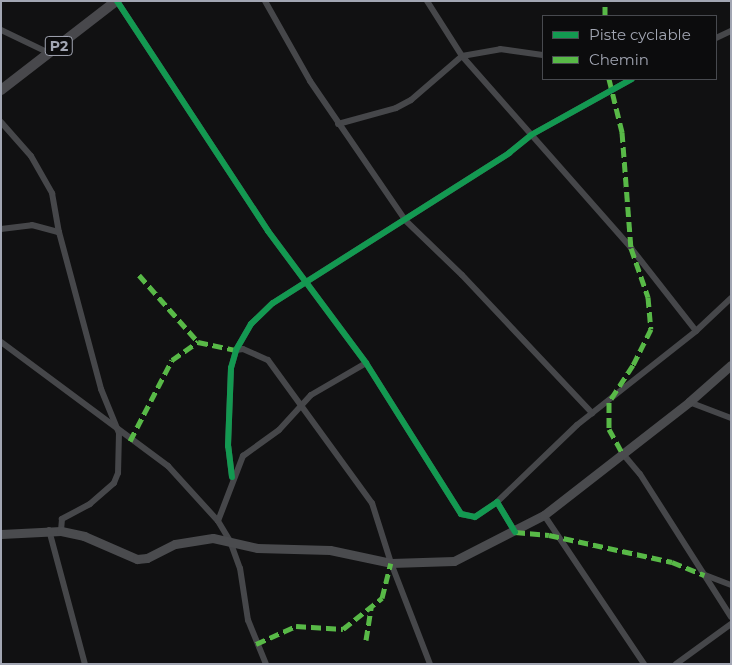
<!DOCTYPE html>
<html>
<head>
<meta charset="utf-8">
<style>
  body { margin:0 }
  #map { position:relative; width:732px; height:665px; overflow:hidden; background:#111112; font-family:Montserrat,sans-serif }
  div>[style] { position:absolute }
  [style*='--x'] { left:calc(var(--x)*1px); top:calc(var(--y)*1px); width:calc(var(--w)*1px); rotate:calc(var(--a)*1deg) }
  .minor>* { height:6px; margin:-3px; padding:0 3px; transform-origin:3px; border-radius:3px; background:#46474a }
  .secondary>* { height:9px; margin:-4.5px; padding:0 4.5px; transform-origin:4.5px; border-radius:4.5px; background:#4a4b4e }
  .primary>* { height:10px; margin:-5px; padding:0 5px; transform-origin:5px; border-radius:5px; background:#48484c }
  .quiet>* { height:5px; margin-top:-2.5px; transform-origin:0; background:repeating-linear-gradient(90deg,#58b947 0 10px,transparent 0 15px) }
  .cycleway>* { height:6px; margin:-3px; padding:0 3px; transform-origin:3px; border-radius:3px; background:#139951 }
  span { translate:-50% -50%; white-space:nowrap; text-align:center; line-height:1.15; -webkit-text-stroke:5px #0c0c0d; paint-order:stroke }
  .shield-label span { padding:1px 4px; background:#0c0c0d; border:1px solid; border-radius:4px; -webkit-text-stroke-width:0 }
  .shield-label { font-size:14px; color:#a2a6b3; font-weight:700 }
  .frame { position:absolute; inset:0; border:2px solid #a2a6b3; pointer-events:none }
  .legend { position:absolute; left:542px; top:15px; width:175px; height:65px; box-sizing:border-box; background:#0c0c0d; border:1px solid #484a4f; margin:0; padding:6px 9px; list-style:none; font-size:15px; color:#a2a6b3 }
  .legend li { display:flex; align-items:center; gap:10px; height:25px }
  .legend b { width:25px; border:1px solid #484a4f }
</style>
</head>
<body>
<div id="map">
  <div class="minor">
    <div style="--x:117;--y:1;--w:275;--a:56.7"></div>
    <div style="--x:268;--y:231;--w:164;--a:53.4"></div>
    <div style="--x:366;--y:363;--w:178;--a:57.8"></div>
    <div style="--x:461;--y:514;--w:14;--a:12"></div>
    <div style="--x:475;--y:517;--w:27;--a:-34"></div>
    <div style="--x:497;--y:502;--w:35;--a:59"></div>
    <div style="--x:265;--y:1;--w:92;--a:60.6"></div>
    <div style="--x:310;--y:81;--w:168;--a:55.6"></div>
    <div style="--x:405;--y:220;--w:79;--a:44"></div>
    <div style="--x:462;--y:275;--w:190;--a:46.7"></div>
    <div style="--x:427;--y:1;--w:65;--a:57.5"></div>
    <div style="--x:462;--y:56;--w:256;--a:48.6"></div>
    <div style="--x:631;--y:248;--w:105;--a:51.9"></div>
    <div style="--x:1;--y:30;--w:53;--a:25.6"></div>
    <div style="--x:716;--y:38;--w:17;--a:-25"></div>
    <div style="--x:1;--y:122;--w:45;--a:48.6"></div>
    <div style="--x:31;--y:156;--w:43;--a:60.4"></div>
    <div style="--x:52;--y:193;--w:40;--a:80"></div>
    <div style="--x:59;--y:232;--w:163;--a:75"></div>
    <div style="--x:101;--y:389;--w:48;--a:67.8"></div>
    <div style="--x:119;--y:433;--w:40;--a:91.4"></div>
    <div style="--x:118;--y:473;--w:11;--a:112"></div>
    <div style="--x:114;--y:483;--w:32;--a:139"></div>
    <div style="--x:90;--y:504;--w:32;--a:152"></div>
    <div style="--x:62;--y:519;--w:12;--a:95"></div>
    <div style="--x:338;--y:124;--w:60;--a:-15.4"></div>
    <div style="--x:396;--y:108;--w:17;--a:-28"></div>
    <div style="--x:411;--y:100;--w:67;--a:-40.8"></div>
    <div style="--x:462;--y:56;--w:39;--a:-10"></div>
    <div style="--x:500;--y:49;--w:43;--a:7.9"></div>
    <div style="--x:1;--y:229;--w:31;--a:-7"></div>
    <div style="--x:32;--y:225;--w:28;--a:15"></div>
    <div style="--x:1;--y:342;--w:208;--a:36.6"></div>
    <div style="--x:168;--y:466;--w:74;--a:47.7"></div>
    <div style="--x:218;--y:521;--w:23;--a:59"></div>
    <div style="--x:230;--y:541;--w:29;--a:70"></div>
    <div style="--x:240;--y:568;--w:53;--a:81.3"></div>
    <div style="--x:248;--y:620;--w:48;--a:67.8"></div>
    <div style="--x:236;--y:350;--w:7;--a:-8"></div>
    <div style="--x:243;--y:349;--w:27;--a:24"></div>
    <div style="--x:268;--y:360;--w:177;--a:54"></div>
    <div style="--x:372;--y:503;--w:63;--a:72.4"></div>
    <div style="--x:391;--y:563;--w:108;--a:68.9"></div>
    <div style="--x:689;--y:402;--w:45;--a:20.9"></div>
    <div style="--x:623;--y:454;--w:26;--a:50"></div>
    <div style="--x:640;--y:474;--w:169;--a:57.5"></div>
    <div style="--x:232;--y:477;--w:31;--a:-97"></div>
    <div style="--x:228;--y:446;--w:78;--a:-87.8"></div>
    <div style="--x:231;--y:368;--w:19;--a:-74"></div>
    <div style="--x:236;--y:350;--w:30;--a:-60"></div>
    <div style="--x:251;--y:324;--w:30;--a:-44"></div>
    <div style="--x:273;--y:303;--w:280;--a:-32.4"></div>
    <div style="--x:509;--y:153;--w:28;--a:-39"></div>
    <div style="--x:531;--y:135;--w:115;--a:-29"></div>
    <div style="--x:497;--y:502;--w:111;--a:-43.9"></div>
    <div style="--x:577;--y:425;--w:152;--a:-38.3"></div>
    <div style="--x:696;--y:331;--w:48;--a:-43.3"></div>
    <div style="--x:544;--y:515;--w:179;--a:56.1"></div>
    <div style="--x:218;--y:521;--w:70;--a:-69"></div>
    <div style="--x:243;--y:456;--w:44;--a:-35.8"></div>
    <div style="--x:279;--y:430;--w:47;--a:-47.6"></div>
    <div style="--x:311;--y:395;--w:64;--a:-30.2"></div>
    <div style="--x:49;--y:530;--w:139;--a:75"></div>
    <div style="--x:705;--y:575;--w:28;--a:21"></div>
    <div style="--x:676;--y:664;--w:68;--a:-36"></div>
  </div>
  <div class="secondary">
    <div style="--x:1;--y:534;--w:60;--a:-2.9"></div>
    <div style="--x:61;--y:531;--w:24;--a:12"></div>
    <div style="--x:84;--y:536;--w:58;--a:23.5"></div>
    <div style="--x:137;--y:559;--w:10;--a:-6"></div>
    <div style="--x:147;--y:558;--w:31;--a:-27"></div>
    <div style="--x:175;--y:544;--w:38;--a:-9"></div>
    <div style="--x:213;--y:538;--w:45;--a:12.8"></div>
    <div style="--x:257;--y:548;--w:73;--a:1.6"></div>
    <div style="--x:330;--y:550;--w:62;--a:12"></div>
    <div style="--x:391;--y:563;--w:63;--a:-1.8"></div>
    <div style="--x:454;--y:561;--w:101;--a:-27.1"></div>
    <div style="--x:544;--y:515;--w:184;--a:-37.9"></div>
    <div style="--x:689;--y:402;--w:56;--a:-41.4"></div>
  </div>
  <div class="primary">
    <div style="--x:1;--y:90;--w:145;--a:-37.7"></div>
  </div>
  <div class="quiet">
    <div style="--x:605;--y:16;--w:15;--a:-90"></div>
    <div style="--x:609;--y:79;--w:55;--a:76.2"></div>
    <div style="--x:622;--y:132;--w:116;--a:85.6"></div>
    <div style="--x:631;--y:248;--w:52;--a:70.9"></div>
    <div style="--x:648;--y:297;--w:32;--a:85"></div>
    <div style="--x:651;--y:329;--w:40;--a:116.6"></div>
    <div style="--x:633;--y:365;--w:44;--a:123"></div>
    <div style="--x:609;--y:402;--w:27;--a:90"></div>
    <div style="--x:609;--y:429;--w:29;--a:61"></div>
    <div style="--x:139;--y:275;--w:89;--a:48.6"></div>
    <div style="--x:130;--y:441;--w:91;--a:-62.6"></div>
    <div style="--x:172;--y:360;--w:32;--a:-35"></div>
    <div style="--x:198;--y:342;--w:39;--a:12"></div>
    <div style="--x:515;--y:532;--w:34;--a:5"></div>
    <div style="--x:549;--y:535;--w:126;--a:12.4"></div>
    <div style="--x:672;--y:562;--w:35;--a:22"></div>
    <div style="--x:366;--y:640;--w:33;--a:-81"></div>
    <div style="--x:256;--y:644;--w:44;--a:-24.2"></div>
    <div style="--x:296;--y:626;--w:47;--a:3.7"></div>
    <div style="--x:343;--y:629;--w:50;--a:-38.5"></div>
    <div style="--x:382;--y:598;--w:36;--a:-76"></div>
  </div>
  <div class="cycleway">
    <div style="--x:117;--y:1;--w:275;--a:56.7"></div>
    <div style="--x:268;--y:231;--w:164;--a:53.4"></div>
    <div style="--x:366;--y:363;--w:178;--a:57.8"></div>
    <div style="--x:461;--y:514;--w:14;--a:12"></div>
    <div style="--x:475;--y:517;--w:27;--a:-34"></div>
    <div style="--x:497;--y:502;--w:35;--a:59"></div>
    <div style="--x:232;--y:477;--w:31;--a:-97"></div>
    <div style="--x:228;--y:446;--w:78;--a:-87.8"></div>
    <div style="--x:231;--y:368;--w:19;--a:-74"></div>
    <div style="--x:236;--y:350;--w:30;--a:-60"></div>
    <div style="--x:251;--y:324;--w:30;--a:-44"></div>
    <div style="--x:273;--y:303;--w:280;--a:-32.4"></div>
    <div style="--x:509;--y:153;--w:28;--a:-39"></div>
    <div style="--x:531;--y:135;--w:115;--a:-29"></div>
  </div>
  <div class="shield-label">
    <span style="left:59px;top:46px">P2</span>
  </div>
  <div class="frame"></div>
  <ul class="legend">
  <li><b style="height:6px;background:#139951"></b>Piste cyclable</li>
  <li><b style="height:6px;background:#58b947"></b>Chemin</li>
  </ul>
</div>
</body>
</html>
